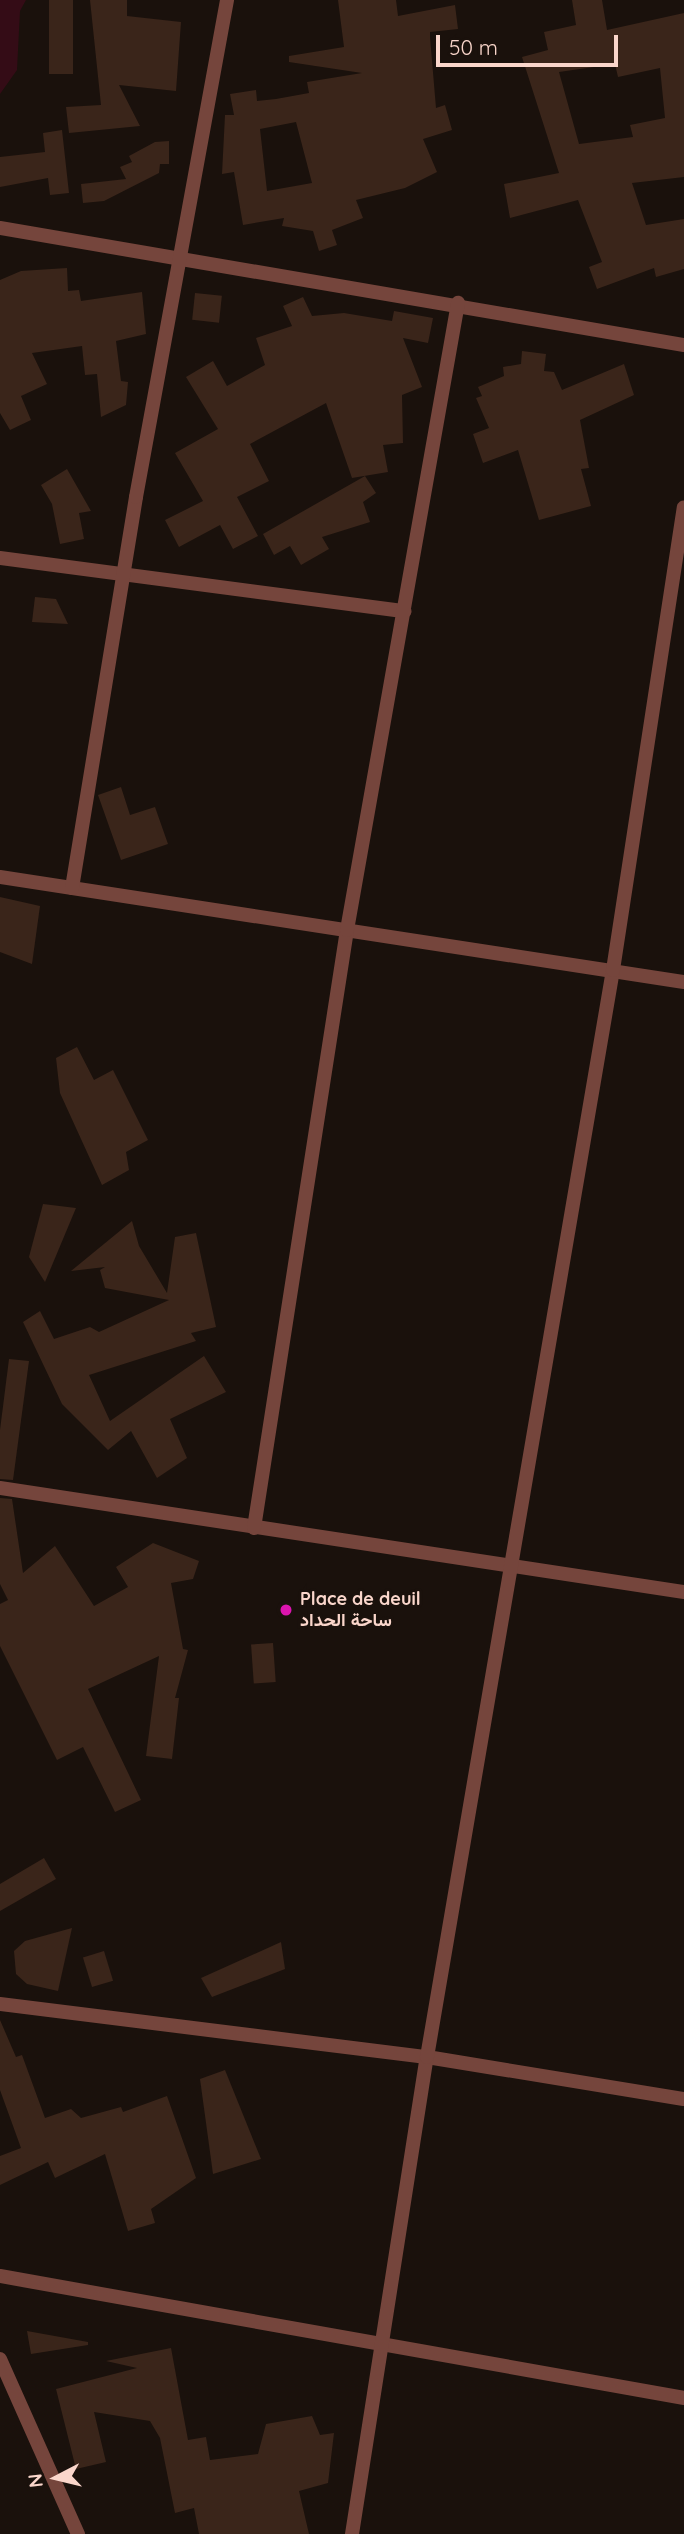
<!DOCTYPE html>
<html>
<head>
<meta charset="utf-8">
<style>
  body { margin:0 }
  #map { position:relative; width:684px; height:2534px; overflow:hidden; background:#1a110c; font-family:Quicksand,Vazirmatn,sans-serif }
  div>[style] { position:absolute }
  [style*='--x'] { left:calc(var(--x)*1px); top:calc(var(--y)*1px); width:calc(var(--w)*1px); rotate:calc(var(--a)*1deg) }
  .water>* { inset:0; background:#340c16 }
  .building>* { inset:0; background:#3a251a; transform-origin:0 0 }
  .street>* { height:14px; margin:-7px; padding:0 7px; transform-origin:7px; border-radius:7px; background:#75453c }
  .dots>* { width:19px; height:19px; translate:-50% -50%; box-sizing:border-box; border:4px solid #1a110c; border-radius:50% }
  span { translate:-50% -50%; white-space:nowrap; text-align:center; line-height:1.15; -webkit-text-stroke:6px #1a110c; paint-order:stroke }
  .poi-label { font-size:18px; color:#fad6cb; font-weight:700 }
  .left { translate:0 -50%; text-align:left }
  .north { position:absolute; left:21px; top:2443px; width:70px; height:70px; -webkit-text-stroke:5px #1a110c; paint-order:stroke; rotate:263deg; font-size:19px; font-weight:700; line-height:28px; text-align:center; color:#fad6cb }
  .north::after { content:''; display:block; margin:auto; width:24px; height:32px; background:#fad6cb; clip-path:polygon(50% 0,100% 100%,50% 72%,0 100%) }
  .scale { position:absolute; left:436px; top:35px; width:182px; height:32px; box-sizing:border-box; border:4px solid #fad6cb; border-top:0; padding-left:9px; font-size:21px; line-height:24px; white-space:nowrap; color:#fad6cb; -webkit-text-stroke:5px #1a110c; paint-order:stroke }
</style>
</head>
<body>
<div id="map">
  <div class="water">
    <div style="clip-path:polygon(0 0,26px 0,20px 11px,17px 70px,0 94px)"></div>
  </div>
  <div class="building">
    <div style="left:49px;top:0;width:24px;height:74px"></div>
    <div style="clip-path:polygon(90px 0,127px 0,127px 16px,181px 22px,176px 91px,119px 85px,140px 126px,69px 133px,66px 107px,101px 105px)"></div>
    <div style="clip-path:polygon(evenodd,338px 0,396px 0,398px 16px,455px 5px,458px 29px,430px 32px,430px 37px,436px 108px,445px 105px,452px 130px,423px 139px,437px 172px,405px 188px,356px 200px,363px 218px,332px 230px,337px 245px,319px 251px,313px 231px,282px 226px,284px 218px,243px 225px,234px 172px,222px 174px,225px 115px,234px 115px,230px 94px,256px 90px,257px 101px,276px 99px,309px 93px,307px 82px,362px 73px,289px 62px,289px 56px,344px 47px,338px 0,296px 122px,312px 183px,267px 191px,260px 129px,296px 122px)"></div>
    <div style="clip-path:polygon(evenodd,572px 0,602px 0,607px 30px,684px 13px,684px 177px,632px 183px,646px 225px,684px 219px,684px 269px,656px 277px,654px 268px,597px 289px,589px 267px,602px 262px,578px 200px,510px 218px,504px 184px,559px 173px,522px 57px,548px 50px,544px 32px,576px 25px,572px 0,615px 64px,618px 77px,660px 68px,665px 118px,630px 125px,633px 137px,579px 144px,559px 72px,615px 64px)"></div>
    <div style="clip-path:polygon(62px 130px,69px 193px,50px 195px,48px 178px,0 187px,0 157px,45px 152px,43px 133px)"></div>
    <div style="clip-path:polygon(169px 141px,169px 164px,160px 164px,159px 173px,104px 201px,83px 203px,81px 184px,126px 179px,120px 167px,132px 162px,129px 156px,155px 142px)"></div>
    <div style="clip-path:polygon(67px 268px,68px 291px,79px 290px,81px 301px,142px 292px,146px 334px,116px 341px,121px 381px,128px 382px,126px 405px,101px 417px,97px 374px,85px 375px,82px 346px,32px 353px,47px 384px,21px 396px,31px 420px,10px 430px,0 413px,0 280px,21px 271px)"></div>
    <div style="left:195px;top:293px;width:27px;height:27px;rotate:6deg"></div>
    <div style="clip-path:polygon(303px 297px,312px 316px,344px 313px,392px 321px,394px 311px,433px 318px,428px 343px,403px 338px,422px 387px,402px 395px,403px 443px,383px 445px,388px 472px,352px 478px,326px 403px,250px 444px,269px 481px,237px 497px,258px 536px,233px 549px,220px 525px,179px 547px,165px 520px,203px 501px,175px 453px,218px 429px,186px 377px,213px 361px,227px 386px,265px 365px,256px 338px,292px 326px,283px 306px)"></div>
    <div style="clip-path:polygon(522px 351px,546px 354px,544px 371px,554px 372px,562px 390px,624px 364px,634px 395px,580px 420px,589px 468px,581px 469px,591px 506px,539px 520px,518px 450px,483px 463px,473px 434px,489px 428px,476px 398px,482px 396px,478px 387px,504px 376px,503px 367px,521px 364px)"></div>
    <div style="clip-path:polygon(67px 469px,91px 511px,79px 513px,84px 539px,60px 544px,52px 504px,41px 485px)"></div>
    <div style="clip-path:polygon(365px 476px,376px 493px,363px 502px,370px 522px,322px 537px,329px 549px,301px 565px,290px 546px,274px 555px,263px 534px)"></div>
    <div style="clip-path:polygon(35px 597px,56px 599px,68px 624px,32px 622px)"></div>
    <div style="clip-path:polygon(121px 787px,130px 815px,155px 807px,168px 844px,121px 860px,98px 795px)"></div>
    <div style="clip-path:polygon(0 897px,40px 906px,32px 964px,0 952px)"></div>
    <div style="clip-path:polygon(77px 1047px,94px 1080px,113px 1070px,148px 1140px,126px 1152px,129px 1170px,102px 1185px,60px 1093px,56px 1058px)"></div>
    <div style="clip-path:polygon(43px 1204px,76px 1208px,45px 1282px,29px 1257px)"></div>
    <div style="clip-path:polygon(132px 1221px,139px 1246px,167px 1293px,175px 1237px,196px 1233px,216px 1327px,191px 1333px,196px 1341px,89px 1375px,110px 1421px,204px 1356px,226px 1392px,170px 1419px,187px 1458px,157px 1478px,131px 1431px,108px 1450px,62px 1404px,23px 1322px,40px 1311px,54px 1339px,90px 1327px,99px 1332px,169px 1300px,105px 1288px,100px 1270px,105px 1267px,71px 1271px)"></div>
    <div style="clip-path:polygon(9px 1359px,29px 1361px,13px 1480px,0 1479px,0 1430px)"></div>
    <div style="clip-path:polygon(0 1498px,12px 1499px,23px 1573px,55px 1546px,94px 1606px,128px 1587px,116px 1567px,153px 1543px,199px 1561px,193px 1579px,171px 1583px,183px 1649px,188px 1650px,175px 1698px,179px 1698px,172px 1759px,146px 1756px,159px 1656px,88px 1689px,141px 1800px,115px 1812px,83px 1747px,57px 1760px,0 1646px,0 1604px,8px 1600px,0 1584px)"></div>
    <div style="left:273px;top:1643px;width:39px;height:22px;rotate:86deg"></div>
    <div style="clip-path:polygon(44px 1858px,56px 1879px,0 1911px,0 1884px)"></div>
    <div style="clip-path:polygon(72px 1928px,58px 1991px,27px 1984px,16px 1974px,14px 1951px,25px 1941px)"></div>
    <div style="clip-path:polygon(281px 1942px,285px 1969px,212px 1997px,201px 1978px)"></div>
    <div style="left:104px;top:1951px;width:31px;height:22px;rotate:73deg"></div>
    <div style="clip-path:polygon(0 2020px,16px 2057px,22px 2055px,45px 2118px,71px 2109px,81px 2118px,121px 2107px,123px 2112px,167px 2096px,196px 2178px,151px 2209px,155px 2223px,128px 2231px,105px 2154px,55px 2178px,48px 2162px,0 2185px,0 2156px,21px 2148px,0 2090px)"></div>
    <div style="clip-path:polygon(225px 2070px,261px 2159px,213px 2174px,200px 2079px)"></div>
    <div style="clip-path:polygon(27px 2331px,88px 2342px,88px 2345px,31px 2354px)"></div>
    <div style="clip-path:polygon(171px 2348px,188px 2440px,206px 2437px,210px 2460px,258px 2454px,266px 2424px,312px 2416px,320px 2435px,334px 2433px,328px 2483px,299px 2491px,309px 2534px,199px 2534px,194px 2508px,175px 2513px,160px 2438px,150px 2421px,94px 2412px,106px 2462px,76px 2469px,56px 2389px,137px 2368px,106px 2361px)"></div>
  </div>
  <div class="street">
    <div style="--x:0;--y:228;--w:694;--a:9.71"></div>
    <div style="--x:0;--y:558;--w:408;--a:7.5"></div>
    <div style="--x:0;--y:877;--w:692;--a:8.73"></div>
    <div style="--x:72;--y:888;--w:396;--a:-80.7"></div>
    <div style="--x:136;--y:497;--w:505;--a:-79.62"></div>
    <div style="--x:0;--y:1488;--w:692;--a:8.65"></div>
    <div style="--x:254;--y:1528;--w:605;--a:-81.16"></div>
    <div style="--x:347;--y:930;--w:637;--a:-79.96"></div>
    <div style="--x:0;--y:2004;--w:430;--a:7.1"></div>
    <div style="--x:427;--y:2057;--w:260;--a:9.3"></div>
    <div style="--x:0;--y:2276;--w:695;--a:10.11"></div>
    <div style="--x:0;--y:2359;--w:192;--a:66"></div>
    <div style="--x:352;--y:2534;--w:483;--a:-81.1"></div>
    <div style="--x:427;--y:2057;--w:1103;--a:-80.29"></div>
    <div style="--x:613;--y:970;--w:468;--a:-81.3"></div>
  </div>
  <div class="dots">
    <div style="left:286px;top:1610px;background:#dc15af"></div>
  </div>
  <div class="poi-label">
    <span class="left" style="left:300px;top:1610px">Place de deuil<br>ساحة الحداد</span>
  </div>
  <div class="north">N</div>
  <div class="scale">50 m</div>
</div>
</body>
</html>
